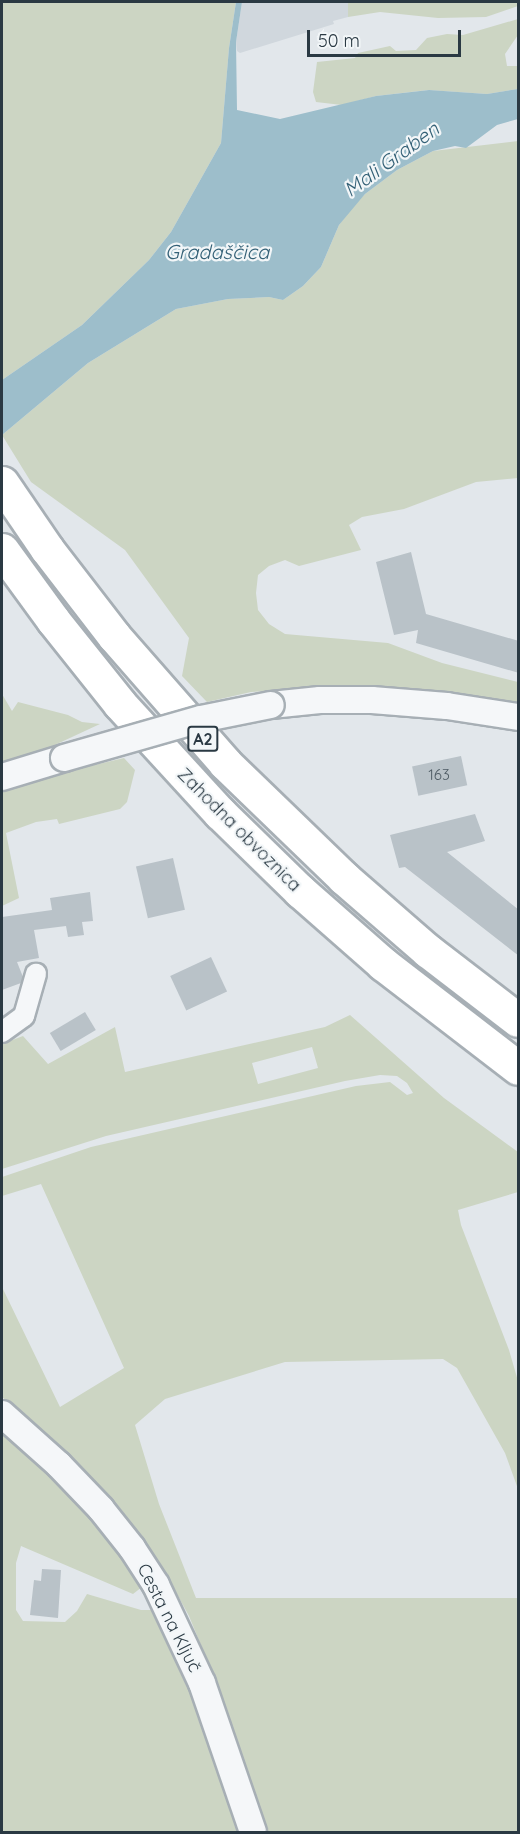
<!DOCTYPE html>
<html>
<head>
<meta charset="utf-8">
<style>
  body { margin:0 }
  #map { position:relative; width:520px; height:1834px; overflow:hidden; background:#e2e7eb; font-family:Quicksand,sans-serif }
  div>[style] { position:absolute }
  [style*='--x'] { left:calc(var(--x)*1px); top:calc(var(--y)*1px); width:calc(var(--w)*1px); rotate:calc(var(--a)*1deg) }
  .built>* { inset:0; background:#d0d7dd }
  .green>* { inset:0; background:#ccd5c3 }
  .water>* { inset:0; background:#9dbecb }
  .building>* { inset:0; background:#b9c2c8; transform-origin:0 0 }
  .roads { filter:drop-shadow(2px 0 #a7afb5) drop-shadow(-2px 0 #a7afb5) drop-shadow(0 2px #a7afb5) drop-shadow(0 -2px #a7afb5) }
  .minor>* { height:20px; margin:-10px; padding:0 10px; transform-origin:10px; border-radius:10px; background:#f5f7f9 }
  .tertiary>* { height:26px; margin:-13px; padding:0 13px; transform-origin:13px; border-radius:13px; background:#f5f7f9 }
  .motorway>* { height:33px; margin:-16.5px; padding:0 16.5px; transform-origin:16.5px; border-radius:16.5px; background:#fff }
  .bridges { filter:drop-shadow(2px 0 #a7afb5) drop-shadow(-2px 0 #a7afb5) drop-shadow(0 2px #a7afb5) drop-shadow(0 -2px #a7afb5) }
  .tertiary-bridge>* { height:26px; margin:-13px; padding:0 13px; transform-origin:13px; border-radius:13px; background:#f5f7f9 }
  span { translate:-50% -50%; white-space:nowrap; text-align:center; line-height:1.15; -webkit-text-stroke:4.5px #f2f6f8; paint-order:stroke }
  .number-label { font-size:15px; color:#4e5b64 }
  .number-label span { -webkit-text-stroke-width:0 }
  .shield-label span { padding:2px 4px; background:#f2f6f8; border:2px solid; border-radius:4px; -webkit-text-stroke-width:0 }
  .shield-label { font-size:16px; color:#2a3943; font-weight:700 }
  .street-label { font-size:18px; color:#2a3943 }
  .water-label { font-size:20px; color:#346177; font-style:italic }
  .frame { position:absolute; inset:0; border:3px solid #2a3943; pointer-events:none }
  .scale { position:absolute; left:307px; top:30px; width:154px; height:27px; box-sizing:border-box; border:3px solid #2a3943; border-top:0; padding-left:8px; font-size:18px; line-height:21px; white-space:nowrap; color:#2a3943; -webkit-text-stroke:4px #f2f6f8; paint-order:stroke }
</style>
</head>
<body>
<div id="map">
  <div class="built">
    <div style="clip-path:polygon(242px 2px,348px 2px,348px 17px,333px 21px,334px 24px,240px 53px,237px 51px,236px 42px)"></div>
  </div>
  <div class="green">
    <div style="clip-path:polygon(2px 2px,236px 2px,229px 48px,221px 143px,171px 232px,149px 260px,82px 325px,2px 380px)"></div>
    <div style="clip-path:polygon(348px 2px,518px 2px,518px 6px,486px 17px,438px 18px,380px 12px,348px 17px)"></div>
    <div style="clip-path:polygon(518px 19px,518px 35px,505px 54px,507px 66px,518px 66px,518px 89px,487px 94px,428px 90px,376px 96px,342px 105px,316px 102px,313px 92px,317px 62px,355px 58px,358px 53px,390px 46px,396px 51px,416px 50px,427px 38px,447px 34px,463px 35px)"></div>
    <div style="clip-path:polygon(518px 141px,518px 478px,476px 482px,404px 509px,362px 517px,349px 525px,361px 550px,299px 566px,285px 560px,269px 566px,258px 575px,256px 593px,258px 610px,269px 624px,285px 634px,388px 643px,442px 663px,518px 682px,518px 706px,428px 692px,327px 688px,251px 692px,207px 702px,182px 676px,189px 638px,125px 550px,31px 482px,2px 435px,88px 363px,176px 309px,228px 299px,269px 297px,283px 300px,303px 286px,321px 267px,339px 225px,351px 209px,365px 194px,397px 170px,433px 151px)"></div>
    <div style="clip-path:polygon(2px 694px,12px 711px,18px 702px,68px 715px,82px 722px,100px 724px,44px 750px,2px 763px)"></div>
    <div style="clip-path:polygon(124px 758px,135px 770px,127px 802px,120px 809px,59px 824px,57px 819px,36px 822px,6px 833px,19px 898px,2px 906px,2px 787px)"></div>
    <div style="clip-path:polygon(evenodd,350px 1015px,444px 1098px,518px 1152px,518px 1192px,458px 1210px,461px 1225px,509px 1350px,518px 1381px,518px 1489px,505px 1453px,457px 1368px,443px 1359px,285px 1362px,165px 1399px,135px 1425px,159px 1504px,196px 1598px,518px 1598px,518px 1832px,267px 1832px,221px 1694px,189px 1616px,166px 1574px,120px 1508px,95px 1481px,55px 1441px,2px 1397px,2px 1287px,60px 1407px,124px 1368px,41px 1184px,2px 1196px,2px 1177px,91px 1147px,356px 1086px,390px 1082px,407px 1095px,413px 1093px,407px 1083px,397px 1076px,380px 1075px,345px 1081px,106px 1136px,2px 1169px,2px 1044px,23px 1036px,48px 1064px,115px 1027px,125px 1072px,325px 1027px,350px 1015px,312px 1047px,318px 1068px,258px 1084px,252px 1063px,312px 1047px)"></div>
    <div style="clip-path:polygon(2px 1432px,27px 1452px,84px 1509px,107px 1537px,142px 1587px,133px 1594px,21px 1546px,16px 1563px,16px 1610px,23px 1621px,65px 1622px,77px 1611px,87px 1594px,141px 1610px,155px 1610px,189px 1685px,240px 1832px,2px 1832px)"></div>
  </div>
  <div class="water">
    <div style="clip-path:polygon(236px 2px,242px 2px,236px 42px,237px 110px,280px 119px,376px 96px,429px 90px,487px 94px,518px 89px,518px 119px,497px 125px,466px 148px,455px 146px,433px 151px,397px 170px,365px 194px,339px 225px,321px 267px,303px 286px,283px 300px,269px 297px,228px 299px,176px 309px,88px 363px,2px 435px,2px 380px,82px 325px,149px 260px,171px 232px,221px 143px,229px 48px)"></div>
  </div>
  <div class="building">
    <div style="clip-path:polygon(411px 552px,426px 614px,519px 641px,519px 673px,416px 643px,418px 630px,394px 635px,376px 562px)"></div>
    <div style="left:461px;top:756px;width:30px;height:50px;rotate:78deg"></div>
    <div style="clip-path:polygon(475px 814px,485px 841px,447px 852px,519px 910px,519px 956px,405px 867px,399px 868px,390px 835px)"></div>
    <div style="left:173px;top:858px;width:53px;height:38px;rotate:77deg"></div>
    <div style="clip-path:polygon(90px 892px,93px 921px,82px 922px,84px 935px,68px 937px,66px 926px,34px 930px,39px 958px,17px 962px,23px 977px,21px 983px,2px 990px,2px 917px,52px 910px,50px 898px)"></div>
    <div style="left:211px;top:957px;width:38px;height:45px;rotate:65deg"></div>
    <div style="left:85px;top:1012px;width:21px;height:41px;rotate:59deg"></div>
    <div style="clip-path:polygon(42px 1569px,61px 1570px,58px 1618px,30px 1615px,34px 1580px,41px 1581px)"></div>
  </div>
  <div class="roads">
    <div class="minor">
      <div style="--x:2;--y:1032;--w:27;--a:-36"></div>
      <div style="--x:24;--y:1016;--w:44;--a:-74.1"></div>
    </div>
    <div class="tertiary">
      <div style="--x:271;--y:705;--w:49;--a:-5.8"></div>
      <div style="--x:320;--y:700;--w:52;--a:0"></div>
      <div style="--x:372;--y:700;--w:75;--a:4.6"></div>
      <div style="--x:447;--y:706;--w:72;--a:8.8"></div>
      <div style="--x:2;--y:777;--w:65;--a:-17"></div>
      <div style="--x:2;--y:1414;--w:76;--a:41.8"></div>
      <div style="--x:59;--y:1465;--w:61;--a:46.3"></div>
      <div style="--x:101;--y:1509;--w:50;--a:51.5"></div>
      <div style="--x:132;--y:1548;--w:44;--a:57"></div>
      <div style="--x:156;--y:1585;--w:108;--a:64.9"></div>
      <div style="--x:202;--y:1683;--w:157;--a:71.1"></div>
    </div>
    <div class="motorway">
      <div style="--x:2;--y:483;--w:80;--a:55.7"></div>
      <div style="--x:47;--y:549;--w:110;--a:52.4"></div>
      <div style="--x:114;--y:636;--w:169;--a:48.8"></div>
      <div style="--x:225;--y:763;--w:165;--a:44"></div>
      <div style="--x:344;--y:878;--w:111;--a:41"></div>
      <div style="--x:428;--y:951;--w:113;--a:37.5"></div>
      <div style="--x:2;--y:550;--w:87;--a:53.9"></div>
      <div style="--x:53;--y:620;--w:107;--a:51.4"></div>
      <div style="--x:120;--y:704;--w:148;--a:47.5"></div>
      <div style="--x:220;--y:813;--w:112;--a:44.3"></div>
      <div style="--x:300;--y:891;--w:111;--a:41.3"></div>
      <div style="--x:383;--y:964;--w:170;--a:37.6"></div>
    </div>
  </div>
  <div class="bridges">
    <div class="tertiary-bridge">
      <div style="--x:64;--y:758;--w:142;--a:-15.9"></div>
      <div style="--x:201;--y:719;--w:71;--a:-11.3"></div>
    </div>
  </div>
  <div class="number-label">
    <span style="left:439px;top:775px">163</span>
  </div>
  <div class="shield-label">
    <span style="left:203px;top:739px">A2</span>
  </div>
  <div class="street-label">
    <span style="left:239px;top:830px;rotate:45deg">Zahodna obvoznica</span>
    <span style="left:169px;top:1618px;rotate:63deg">Cesta na Ključ</span>
  </div>
  <div class="water-label">
    <span style="left:391px;top:159px;rotate:-36deg">Mali Graben</span>
    <span style="left:217px;top:251px">Gradaščica</span>
  </div>
  <div class="frame"></div>
  <div class="scale">50 m</div>
</div>
</body>
</html>
